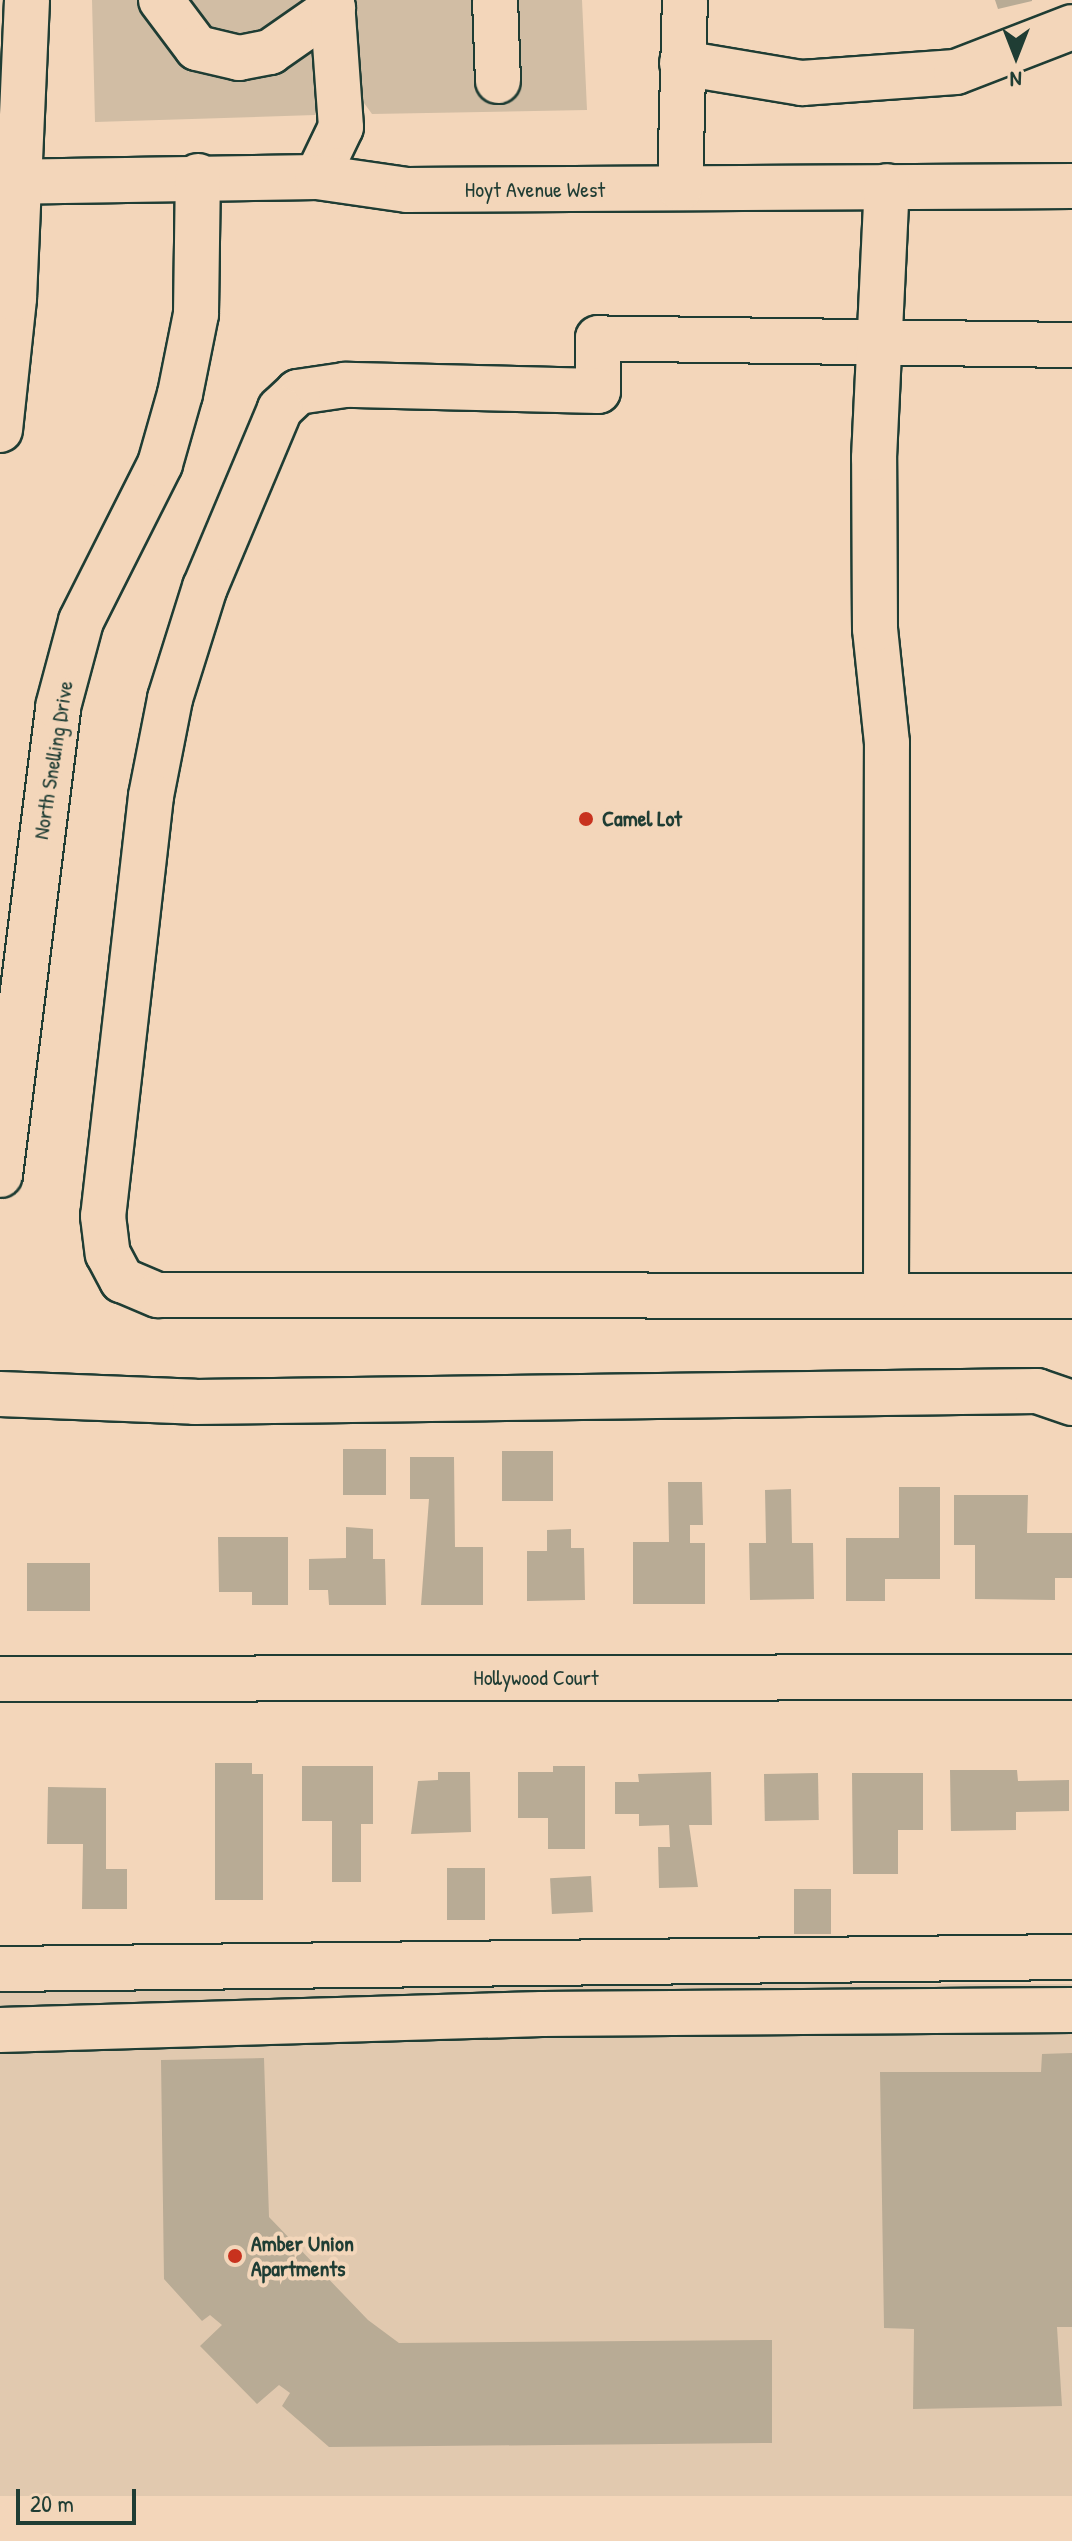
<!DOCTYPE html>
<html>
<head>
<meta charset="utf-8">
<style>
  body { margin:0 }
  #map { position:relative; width:1072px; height:2541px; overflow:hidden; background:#f3d6ba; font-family:"Patrick Hand",sans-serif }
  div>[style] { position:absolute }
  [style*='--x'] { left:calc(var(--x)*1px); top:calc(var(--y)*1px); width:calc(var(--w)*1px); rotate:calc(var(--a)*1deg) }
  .built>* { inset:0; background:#e1c9af; transform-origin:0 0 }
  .green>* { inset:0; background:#d1bda4 }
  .building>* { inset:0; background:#b8ab95; transform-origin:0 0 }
  .roads { filter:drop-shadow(2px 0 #1f3d34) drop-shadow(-2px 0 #1f3d34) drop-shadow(0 2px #1f3d34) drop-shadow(0 -2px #1f3d34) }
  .minor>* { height:44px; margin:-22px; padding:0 22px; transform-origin:22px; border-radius:22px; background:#f3d6ba }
  .major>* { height:44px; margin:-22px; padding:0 22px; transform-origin:22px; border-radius:22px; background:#f3d6ba }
  .dots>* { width:22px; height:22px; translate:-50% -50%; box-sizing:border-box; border:4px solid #f3d6ba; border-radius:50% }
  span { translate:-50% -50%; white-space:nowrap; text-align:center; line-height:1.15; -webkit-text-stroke:8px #f3d6ba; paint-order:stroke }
  .street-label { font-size:22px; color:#1f3d34 }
  .poi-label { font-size:22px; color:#1f3d34; font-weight:700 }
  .left { translate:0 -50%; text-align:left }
  .north { position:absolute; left:976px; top:16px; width:80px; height:80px; -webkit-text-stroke:6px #f3d6ba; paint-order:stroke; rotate:180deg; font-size:22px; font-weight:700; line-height:32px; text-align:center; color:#1f3d34 }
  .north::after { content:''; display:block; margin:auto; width:28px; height:36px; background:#1f3d34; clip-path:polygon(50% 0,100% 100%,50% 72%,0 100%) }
  .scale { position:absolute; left:16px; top:2489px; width:120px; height:36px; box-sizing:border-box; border:4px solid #1f3d34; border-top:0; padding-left:10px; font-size:24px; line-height:28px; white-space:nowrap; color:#1f3d34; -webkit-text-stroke:6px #f3d6ba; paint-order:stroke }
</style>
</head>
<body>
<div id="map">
  <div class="built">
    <div style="left:1072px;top:1984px;width:512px;height:1072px;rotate:90deg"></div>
  </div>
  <div class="green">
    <div style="clip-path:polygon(92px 0,582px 0,587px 110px,372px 114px,340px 70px,325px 70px,315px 115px,95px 122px)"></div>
  </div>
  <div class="building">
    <div style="clip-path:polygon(995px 0,1032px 0,1032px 1px,998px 9px)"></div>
    <div style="left:386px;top:1449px;width:46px;height:43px;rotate:90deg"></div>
    <div style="left:502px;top:1451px;width:51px;height:50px"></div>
    <div style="clip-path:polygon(410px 1457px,454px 1457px,455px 1547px,483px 1547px,483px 1605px,421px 1605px,429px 1499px,410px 1499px)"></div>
    <div style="clip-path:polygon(668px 1482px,702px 1482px,703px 1525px,690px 1525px,690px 1543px,705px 1543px,705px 1604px,633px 1604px,633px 1542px,669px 1542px)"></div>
    <div style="clip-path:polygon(899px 1487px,940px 1487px,940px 1579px,885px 1579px,885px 1601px,846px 1601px,846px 1538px,899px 1538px)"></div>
    <div style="clip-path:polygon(791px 1489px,792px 1543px,813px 1543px,814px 1599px,750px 1600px,749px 1543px,766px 1543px,765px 1490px)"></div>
    <div style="clip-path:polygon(954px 1495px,1028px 1495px,1027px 1533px,1072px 1533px,1072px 1578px,1055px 1578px,1055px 1600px,975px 1599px,975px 1545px,954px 1545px)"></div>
    <div style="clip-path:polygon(346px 1527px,373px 1529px,373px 1559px,385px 1559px,386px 1605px,329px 1605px,328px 1590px,309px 1590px,309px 1559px,346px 1558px)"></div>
    <div style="clip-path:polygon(571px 1529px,571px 1548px,584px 1548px,585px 1600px,527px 1601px,527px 1551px,547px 1551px,547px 1530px)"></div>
    <div style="clip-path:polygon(218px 1537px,288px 1537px,288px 1605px,252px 1605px,252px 1592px,219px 1592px)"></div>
    <div style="left:27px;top:1563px;width:63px;height:48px"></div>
    <div style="clip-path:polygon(215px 1763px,252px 1763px,252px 1774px,263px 1774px,263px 1900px,215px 1900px)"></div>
    <div style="clip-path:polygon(302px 1766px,373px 1766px,373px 1824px,361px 1824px,361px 1882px,332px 1882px,332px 1821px,302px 1821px)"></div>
    <div style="clip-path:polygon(553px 1766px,585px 1766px,585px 1849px,548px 1849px,548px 1818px,518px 1818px,518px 1772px,553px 1772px)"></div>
    <div style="clip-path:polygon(950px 1770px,1017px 1770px,1018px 1781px,1069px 1780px,1069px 1811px,1016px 1812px,1016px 1830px,951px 1831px)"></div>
    <div style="clip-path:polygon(438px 1772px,470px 1772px,471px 1832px,411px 1834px,418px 1781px,438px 1780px)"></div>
    <div style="clip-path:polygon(711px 1772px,712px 1825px,689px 1825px,698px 1887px,659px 1888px,658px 1847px,670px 1847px,669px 1825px,639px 1826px,639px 1814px,615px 1814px,615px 1782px,639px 1782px,638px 1774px)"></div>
    <div style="left:818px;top:1773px;width:47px;height:54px;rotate:89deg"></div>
    <div style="clip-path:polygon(852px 1773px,923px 1773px,923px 1830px,898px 1830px,898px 1874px,853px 1874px)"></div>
    <div style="clip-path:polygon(48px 1787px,106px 1788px,106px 1869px,127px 1869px,127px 1909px,82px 1909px,83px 1844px,47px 1844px)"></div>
    <div style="left:447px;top:1868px;width:38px;height:52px"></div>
    <div style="left:591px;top:1876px;width:36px;height:41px;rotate:87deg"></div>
    <div style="left:794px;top:1889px;width:37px;height:45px"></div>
    <div style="clip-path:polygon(1072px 2053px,1072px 2327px,1057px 2327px,1062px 2406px,913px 2409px,914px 2329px,884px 2328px,880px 2072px,1041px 2072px,1042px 2054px)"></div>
    <div style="clip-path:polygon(264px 2058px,269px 2217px,368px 2320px,399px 2343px,772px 2340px,772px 2443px,329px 2447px,282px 2406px,290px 2393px,279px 2385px,257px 2404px,200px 2346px,222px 2325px,210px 2315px,202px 2321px,164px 2279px,161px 2060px)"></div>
  </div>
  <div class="roads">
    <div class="minor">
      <div style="--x:161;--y:0;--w:60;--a:53.1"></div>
      <div style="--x:197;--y:48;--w:43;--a:13.4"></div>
      <div style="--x:239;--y:58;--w:32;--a:-11"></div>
      <div style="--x:270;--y:52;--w:77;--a:-34.9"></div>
      <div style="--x:495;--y:0;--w:81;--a:87.9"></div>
      <div style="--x:682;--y:63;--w:122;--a:9.5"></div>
      <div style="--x:802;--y:83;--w:154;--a:-4.1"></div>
      <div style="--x:956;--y:72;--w:124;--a:-21.2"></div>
      <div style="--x:317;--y:177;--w:55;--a:-64.4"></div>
      <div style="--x:341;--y:127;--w:127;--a:-94.1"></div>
      <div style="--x:0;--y:182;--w:317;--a:-0.9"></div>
      <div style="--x:317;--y:177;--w:91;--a:8.2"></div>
      <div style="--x:407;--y:190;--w:665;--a:-0.34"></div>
      <div style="--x:680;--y:188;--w:188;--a:-88.5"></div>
      <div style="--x:1072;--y:345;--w:474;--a:-179.2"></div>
      <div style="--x:598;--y:338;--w:53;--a:90"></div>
      <div style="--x:598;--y:391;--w:253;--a:-178.6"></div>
      <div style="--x:345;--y:385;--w:48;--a:171.5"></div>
      <div style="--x:298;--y:392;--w:25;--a:137"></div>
      <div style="--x:280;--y:409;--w:193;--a:112.8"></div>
      <div style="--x:205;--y:587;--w:117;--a:107.4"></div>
      <div style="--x:170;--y:699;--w:99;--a:101.1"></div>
      <div style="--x:151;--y:796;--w:423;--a:96.5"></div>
      <div style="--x:103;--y:1216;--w:38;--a:83"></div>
      <div style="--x:108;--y:1254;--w:30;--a:62"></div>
      <div style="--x:122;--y:1280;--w:39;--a:23"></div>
      <div style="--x:158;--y:1295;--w:914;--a:0.06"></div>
      <div style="--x:0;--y:1175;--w:472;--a:-82.9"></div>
      <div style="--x:58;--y:707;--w:89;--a:-75"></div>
      <div style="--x:81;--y:621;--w:176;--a:-63.3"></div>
      <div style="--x:160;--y:464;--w:73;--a:-74.1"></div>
      <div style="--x:180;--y:394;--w:82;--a:-78.7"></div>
      <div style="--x:196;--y:314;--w:138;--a:-89.2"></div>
      <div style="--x:886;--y:1294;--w:551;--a:-89.9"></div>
      <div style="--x:887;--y:743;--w:115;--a:-96"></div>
      <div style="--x:875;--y:629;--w:171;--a:-90.3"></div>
      <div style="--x:874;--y:458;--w:272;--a:-87.3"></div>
      <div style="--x:0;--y:1394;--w:195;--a:2.3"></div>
      <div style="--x:195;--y:1402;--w:842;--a:-0.75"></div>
      <div style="--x:1037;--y:1391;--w:37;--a:19"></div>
      <div style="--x:0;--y:1679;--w:1072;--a:-0.11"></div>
      <div style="--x:0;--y:1969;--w:1072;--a:-0.64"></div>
      <div style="--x:0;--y:2030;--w:542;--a:-1.69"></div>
      <div style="--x:542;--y:2014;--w:530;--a:-0.43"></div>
    </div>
    <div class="major">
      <div style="--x:0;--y:430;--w:133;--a:-83.9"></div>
      <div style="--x:14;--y:298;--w:298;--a:-87.5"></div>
    </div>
  </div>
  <div class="dots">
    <div style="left:586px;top:819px;background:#c8321e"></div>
    <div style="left:235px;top:2256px;background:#c8321e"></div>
  </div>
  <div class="street-label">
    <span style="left:535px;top:190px">Hoyt Avenue West</span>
    <span style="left:53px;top:760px;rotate:-81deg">North Snelling Drive</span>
    <span style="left:536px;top:1678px">Hollywood Court</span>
  </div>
  <div class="poi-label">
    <span class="left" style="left:602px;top:819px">Camel Lot</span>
    <span class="left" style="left:251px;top:2256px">Amber Union<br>Apartments</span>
  </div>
  <div class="north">N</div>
  <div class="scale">20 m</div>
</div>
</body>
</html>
